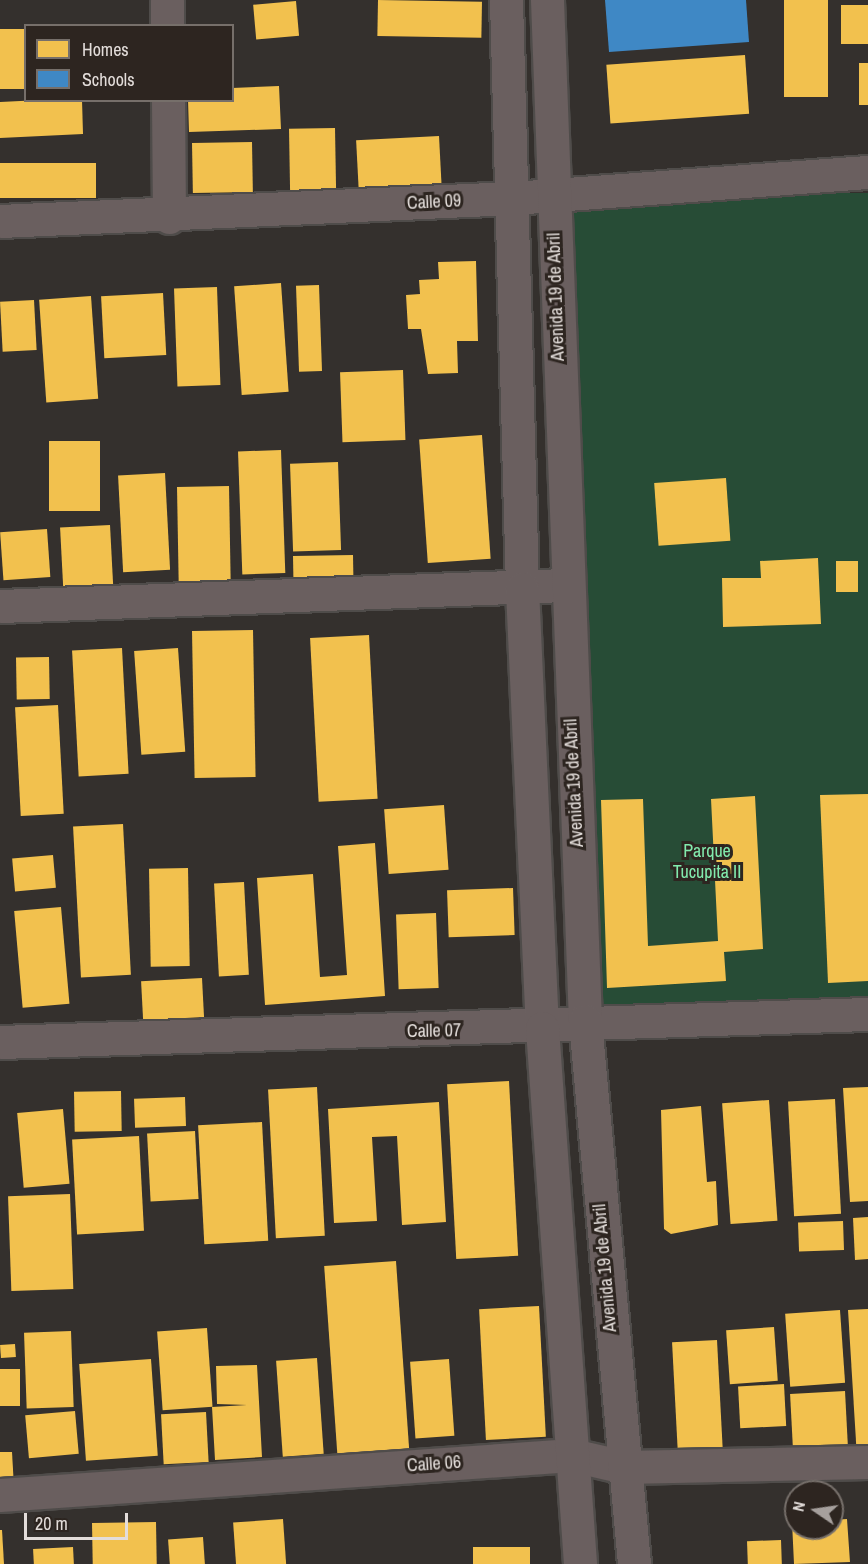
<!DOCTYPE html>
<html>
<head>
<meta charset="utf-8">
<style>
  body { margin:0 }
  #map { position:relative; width:868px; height:1564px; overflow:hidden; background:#34302d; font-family:"Archivo Narrow",sans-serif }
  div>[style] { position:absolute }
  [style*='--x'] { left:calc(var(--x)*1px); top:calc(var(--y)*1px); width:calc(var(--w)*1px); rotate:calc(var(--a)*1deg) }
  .green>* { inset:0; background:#274c36; transform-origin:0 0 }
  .homes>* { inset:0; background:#f2c14e; transform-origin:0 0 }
  .schools>* { inset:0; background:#3f88c5 }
  .roads { filter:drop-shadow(2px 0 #4f4c4a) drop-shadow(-2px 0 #4f4c4a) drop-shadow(0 2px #4f4c4a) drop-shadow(0 -2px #4f4c4a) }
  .minor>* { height:33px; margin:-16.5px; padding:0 16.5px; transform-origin:16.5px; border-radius:16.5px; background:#6a5f5f }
  .tertiary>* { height:33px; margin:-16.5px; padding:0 16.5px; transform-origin:16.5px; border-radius:16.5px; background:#6a5f5f }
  span { translate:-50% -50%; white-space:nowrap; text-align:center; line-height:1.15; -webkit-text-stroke:6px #2d2520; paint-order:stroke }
  .street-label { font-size:18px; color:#e3ddda }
  .park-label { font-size:18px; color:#82eaad }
  .legend { position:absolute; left:24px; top:24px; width:210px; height:78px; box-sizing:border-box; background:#2d2520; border:2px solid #766f6a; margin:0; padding:8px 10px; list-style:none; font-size:18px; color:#e3ddda }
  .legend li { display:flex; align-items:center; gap:12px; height:30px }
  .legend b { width:30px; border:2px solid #766f6a }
  .north { position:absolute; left:784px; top:1480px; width:60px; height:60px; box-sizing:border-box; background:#2d2520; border:2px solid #766f6a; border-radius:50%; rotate:283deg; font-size:16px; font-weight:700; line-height:24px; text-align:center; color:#e3ddda }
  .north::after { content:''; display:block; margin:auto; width:21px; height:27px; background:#a6a09d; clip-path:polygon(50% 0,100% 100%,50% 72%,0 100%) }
  .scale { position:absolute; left:24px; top:1513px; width:104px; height:27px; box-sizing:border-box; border:3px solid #e3ddda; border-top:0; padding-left:8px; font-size:18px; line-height:21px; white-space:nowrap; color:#e3ddda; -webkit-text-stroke:4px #2d2520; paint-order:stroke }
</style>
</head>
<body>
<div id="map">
  <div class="green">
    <div style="left:868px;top:193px;width:826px;height:301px;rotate:90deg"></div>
  </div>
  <div class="homes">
    <div style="left:378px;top:0;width:104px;height:36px;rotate:1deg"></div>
    <div style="left:784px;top:0;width:44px;height:97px"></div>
    <div style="left:296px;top:1px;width:35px;height:43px;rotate:85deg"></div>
    <div style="left:841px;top:5px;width:27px;height:39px"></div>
    <div style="left:26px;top:29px;width:60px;height:26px;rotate:90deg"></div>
    <div style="left:745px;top:55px;width:59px;height:139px;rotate:86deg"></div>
    <div style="left:859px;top:63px;width:9px;height:42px"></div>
    <div style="clip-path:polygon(279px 86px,281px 129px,189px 132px,188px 100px,232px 100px,232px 88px)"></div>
    <div style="clip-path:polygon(41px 100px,82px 100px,83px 134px,0 138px,0 102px)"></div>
    <div style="left:335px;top:128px;width:64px;height:46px;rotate:89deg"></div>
    <div style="left:439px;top:136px;width:55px;height:83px;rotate:87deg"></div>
    <div style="left:252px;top:142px;width:50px;height:60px;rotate:89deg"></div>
    <div style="left:96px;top:163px;width:35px;height:96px;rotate:90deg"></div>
    <div style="clip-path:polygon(476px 261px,478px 341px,457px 341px,458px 373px,428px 374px,421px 329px,408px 329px,406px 295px,420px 294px,419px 280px,439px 279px,438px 262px)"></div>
    <div style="left:281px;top:283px;width:109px;height:47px;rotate:86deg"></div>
    <div style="left:319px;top:285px;width:86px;height:23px;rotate:88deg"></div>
    <div style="left:217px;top:287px;width:98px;height:43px;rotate:88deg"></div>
    <div style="left:163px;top:293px;width:62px;height:62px;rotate:87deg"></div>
    <div style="left:91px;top:296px;width:103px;height:52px;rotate:86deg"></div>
    <div style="left:34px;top:300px;width:50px;height:34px;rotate:87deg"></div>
    <div style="left:403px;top:370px;width:70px;height:63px;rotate:88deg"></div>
    <div style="left:482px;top:435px;width:124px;height:63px;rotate:86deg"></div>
    <div style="left:49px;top:441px;width:51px;height:70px"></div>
    <div style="left:281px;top:450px;width:123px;height:43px;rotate:88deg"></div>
    <div style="left:338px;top:462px;width:88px;height:48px;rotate:88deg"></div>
    <div style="left:165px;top:473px;width:97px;height:47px;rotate:87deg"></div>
    <div style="left:726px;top:478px;width:63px;height:72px;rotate:86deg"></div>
    <div style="left:229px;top:486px;width:107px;height:52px;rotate:89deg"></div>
    <div style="left:110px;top:525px;width:72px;height:50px;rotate:87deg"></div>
    <div style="left:47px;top:529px;width:48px;height:47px;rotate:86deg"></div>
    <div style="left:353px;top:555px;width:50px;height:60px;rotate:89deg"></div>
    <div style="clip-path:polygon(818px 558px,821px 624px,723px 627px,722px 578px,761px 578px,760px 561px)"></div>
    <div style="left:836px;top:561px;width:22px;height:31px"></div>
    <div style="left:253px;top:630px;width:147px;height:61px;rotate:89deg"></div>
    <div style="left:369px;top:635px;width:164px;height:59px;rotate:87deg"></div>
    <div style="left:122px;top:648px;width:126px;height:50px;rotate:87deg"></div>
    <div style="left:178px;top:648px;width:104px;height:44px;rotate:86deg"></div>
    <div style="left:49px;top:657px;width:42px;height:33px;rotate:89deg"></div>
    <div style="left:58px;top:705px;width:109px;height:43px;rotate:87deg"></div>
    <div style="clip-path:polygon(868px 794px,868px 981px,828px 983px,820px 795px)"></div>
    <div style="clip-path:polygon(755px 796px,763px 949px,724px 952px,726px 981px,607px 988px,601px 800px,643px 799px,648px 946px,718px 941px,711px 799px)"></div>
    <div style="left:444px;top:805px;width:65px;height:60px;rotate:86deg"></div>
    <div style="left:123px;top:824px;width:151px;height:50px;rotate:87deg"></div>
    <div style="clip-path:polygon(375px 843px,385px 996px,265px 1005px,257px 878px,313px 874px,320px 977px,347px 975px,338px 846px)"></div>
    <div style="left:53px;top:855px;width:33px;height:41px;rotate:85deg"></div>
    <div style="left:188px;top:868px;width:98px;height:39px;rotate:89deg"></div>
    <div style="left:244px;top:882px;width:93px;height:30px;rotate:87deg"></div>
    <div style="left:513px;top:888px;width:47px;height:66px;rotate:88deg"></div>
    <div style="left:61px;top:907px;width:97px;height:47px;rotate:85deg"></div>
    <div style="left:436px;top:913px;width:75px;height:40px;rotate:88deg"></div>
    <div style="left:202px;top:978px;width:39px;height:61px;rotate:87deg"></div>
    <div style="left:509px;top:1081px;width:175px;height:62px;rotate:87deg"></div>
    <div style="left:317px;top:1087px;width:149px;height:49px;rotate:87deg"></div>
    <div style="clip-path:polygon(868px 1087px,868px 1201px,850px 1202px,843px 1088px)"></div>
    <div style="left:121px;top:1091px;width:40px;height:47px;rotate:89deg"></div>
    <div style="left:185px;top:1097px;width:29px;height:51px;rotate:88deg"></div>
    <div style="left:835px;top:1099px;width:115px;height:47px;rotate:87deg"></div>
    <div style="left:769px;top:1100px;width:121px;height:47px;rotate:86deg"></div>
    <div style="clip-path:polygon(439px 1102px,446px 1222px,402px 1225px,397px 1136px,372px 1137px,377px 1221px,334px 1223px,328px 1109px)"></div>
    <div style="clip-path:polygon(701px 1106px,707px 1182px,716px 1181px,718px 1225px,671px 1234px,664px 1229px,661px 1110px)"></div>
    <div style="left:63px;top:1109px;width:75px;height:46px;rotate:85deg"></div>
    <div style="left:262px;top:1122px;width:119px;height:64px;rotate:87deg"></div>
    <div style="left:195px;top:1131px;width:68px;height:48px;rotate:87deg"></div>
    <div style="left:139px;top:1136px;width:95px;height:67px;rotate:87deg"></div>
    <div style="left:70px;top:1194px;width:95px;height:62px;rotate:88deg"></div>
    <div style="clip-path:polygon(868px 1217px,868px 1259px,855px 1260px,853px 1218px)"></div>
    <div style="left:843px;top:1221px;width:29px;height:45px;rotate:88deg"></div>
    <div style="left:396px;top:1261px;width:194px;height:72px;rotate:86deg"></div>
    <div style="left:539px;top:1306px;width:131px;height:60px;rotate:87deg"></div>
    <div style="clip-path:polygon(868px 1309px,868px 1457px,857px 1458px,848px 1310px)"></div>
    <div style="left:840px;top:1310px;width:73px;height:55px;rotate:86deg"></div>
    <div style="left:774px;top:1327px;width:54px;height:48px;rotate:86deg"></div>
    <div style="left:207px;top:1328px;width:79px;height:50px;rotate:86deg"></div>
    <div style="left:71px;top:1331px;width:76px;height:47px;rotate:88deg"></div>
    <div style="left:717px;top:1340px;width:116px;height:45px;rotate:87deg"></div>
    <div style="left:15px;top:1344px;width:13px;height:15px;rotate:86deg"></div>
    <div style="left:317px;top:1358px;width:96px;height:41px;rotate:86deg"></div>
    <div style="left:151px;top:1359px;width:97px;height:72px;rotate:86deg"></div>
    <div style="left:449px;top:1359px;width:77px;height:39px;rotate:86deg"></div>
    <div style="clip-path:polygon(257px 1365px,262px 1457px,215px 1460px,212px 1407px,247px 1405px,217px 1404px,216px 1366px)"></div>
    <div style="left:20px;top:1369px;width:37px;height:20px;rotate:90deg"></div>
    <div style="left:784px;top:1384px;width:42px;height:46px;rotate:87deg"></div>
    <div style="left:845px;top:1391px;width:70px;height:55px;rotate:87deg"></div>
    <div style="left:75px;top:1411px;width:43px;height:50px;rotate:85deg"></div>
    <div style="left:206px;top:1412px;width:50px;height:45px;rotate:87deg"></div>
    <div style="clip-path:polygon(0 1452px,12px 1452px,14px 1487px,0 1488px)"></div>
    <div style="left:283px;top:1519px;width:45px;height:50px;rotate:86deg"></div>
    <div style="clip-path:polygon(847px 1519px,850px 1562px,794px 1564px,792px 1522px,796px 1528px,832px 1528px,832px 1520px)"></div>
    <div style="left:156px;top:1522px;width:42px;height:64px;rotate:89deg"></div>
    <div style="clip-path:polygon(0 1530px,2px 1530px,4px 1564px,0 1564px)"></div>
    <div style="left:203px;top:1537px;width:27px;height:35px;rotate:86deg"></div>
    <div style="left:781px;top:1540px;width:24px;height:34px;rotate:88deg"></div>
    <div style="left:73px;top:1547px;width:17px;height:40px;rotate:87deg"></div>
    <div style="left:530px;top:1547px;width:17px;height:57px;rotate:90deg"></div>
  </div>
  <div class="schools">
    <div style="clip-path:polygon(605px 0,746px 0,749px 42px,609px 52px)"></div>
  </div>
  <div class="roads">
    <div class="minor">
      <div style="--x:167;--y:0;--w:26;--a:90"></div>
      <div style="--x:168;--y:100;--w:117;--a:89.5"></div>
      <div style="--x:0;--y:221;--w:514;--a:-2.57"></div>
      <div style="--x:513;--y:198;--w:356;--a:-4.2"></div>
      <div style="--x:0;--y:606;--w:565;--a:-2.13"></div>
      <div style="--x:0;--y:1042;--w:868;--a:-1.85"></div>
      <div style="--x:0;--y:1495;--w:573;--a:-4"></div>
      <div style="--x:572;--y:1455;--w:53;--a:13"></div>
      <div style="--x:624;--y:1467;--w:244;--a:-1.2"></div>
    </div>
    <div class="tertiary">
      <div style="--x:506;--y:0;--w:589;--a:88.44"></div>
      <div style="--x:522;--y:589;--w:439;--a:87.4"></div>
      <div style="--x:542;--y:1028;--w:537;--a:85.94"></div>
      <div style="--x:547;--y:0;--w:1022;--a:87.87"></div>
      <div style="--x:585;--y:1021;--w:545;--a:84.84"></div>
    </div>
  </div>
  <div class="street-label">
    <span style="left:434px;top:202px;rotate:-3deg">Calle 09</span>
    <span style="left:556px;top:297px;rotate:-92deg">Avenida 19 de Abril</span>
    <span style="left:574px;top:783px;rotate:-93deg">Avenida 19 de Abril</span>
    <span style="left:434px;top:1031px;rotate:-1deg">Calle 07</span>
    <span style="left:605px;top:1268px;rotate:-95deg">Avenida 19 de Abril</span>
    <span style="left:434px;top:1464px;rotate:-4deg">Calle 06</span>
  </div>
  <div class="park-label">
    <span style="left:707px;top:862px">Parque<br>Tucupita II</span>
  </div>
  <ul class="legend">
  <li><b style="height:16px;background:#f2c14e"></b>Homes</li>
  <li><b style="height:16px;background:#3f88c5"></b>Schools</li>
  </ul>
  <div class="north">N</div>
  <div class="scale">20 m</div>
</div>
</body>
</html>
